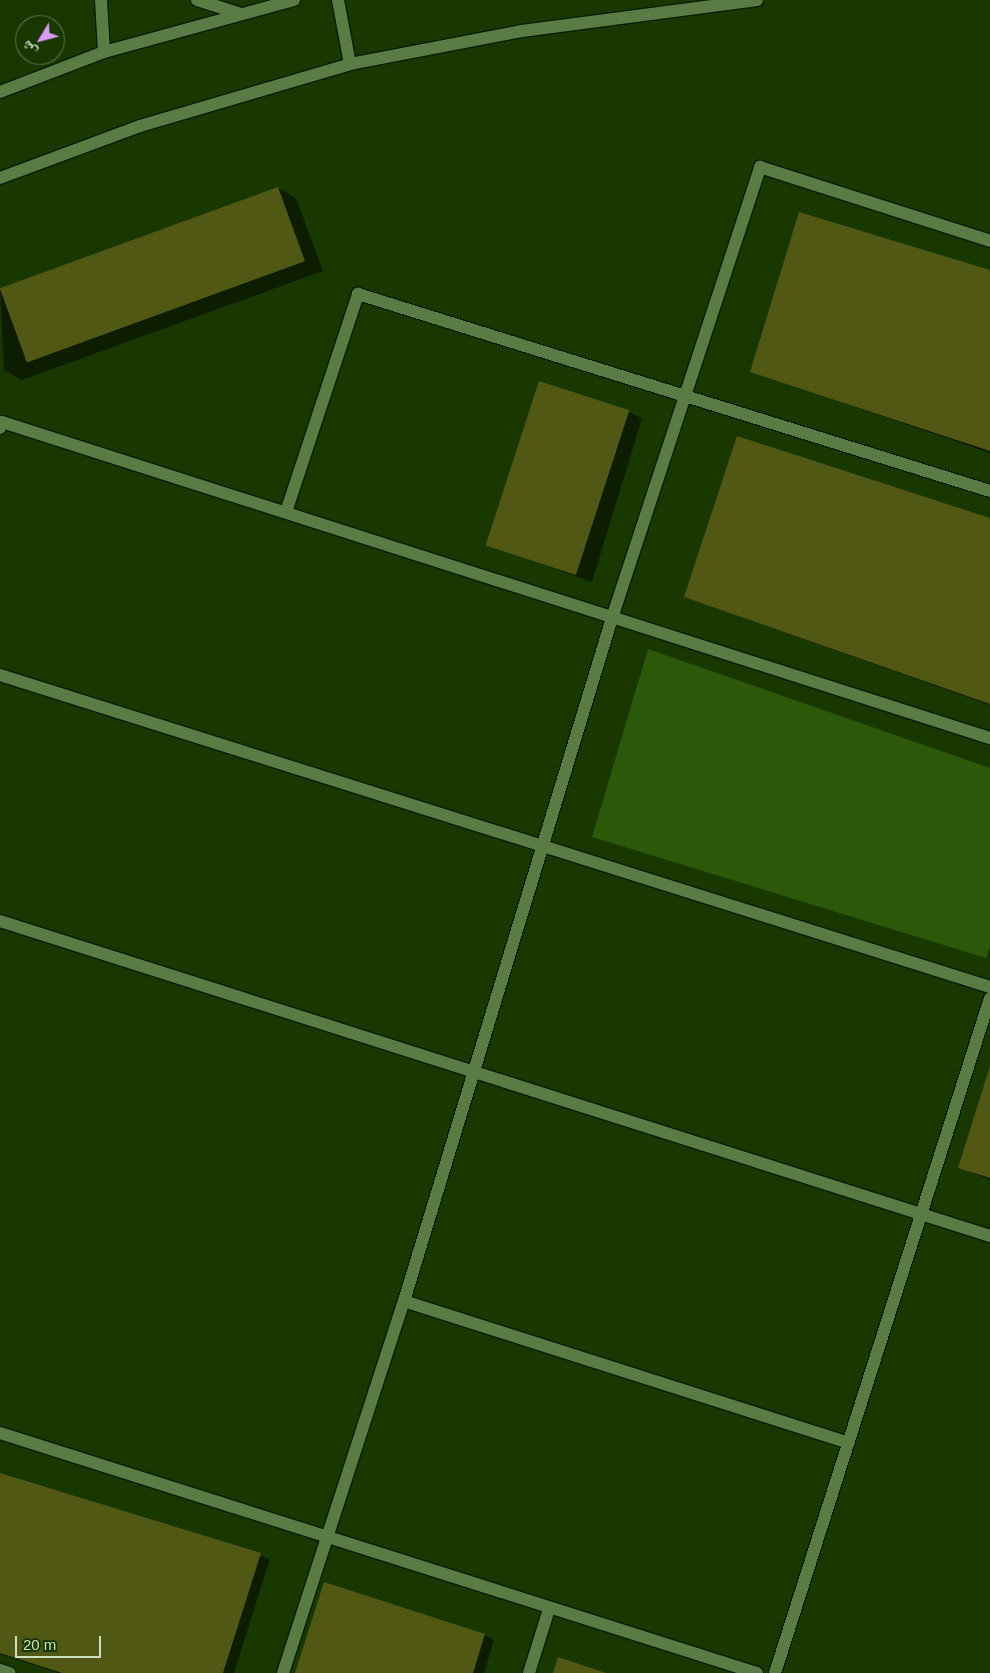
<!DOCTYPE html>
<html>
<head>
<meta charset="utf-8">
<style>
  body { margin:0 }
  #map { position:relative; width:990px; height:1673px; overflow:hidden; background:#183800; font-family:Helvetica,"Noto Naskh Arabic",sans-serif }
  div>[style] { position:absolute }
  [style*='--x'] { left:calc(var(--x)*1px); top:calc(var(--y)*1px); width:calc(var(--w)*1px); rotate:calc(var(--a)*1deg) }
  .green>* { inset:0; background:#2c5809 }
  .shadow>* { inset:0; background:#0007 }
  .building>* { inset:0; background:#515814; transform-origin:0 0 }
  .roads { filter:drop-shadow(1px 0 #0b1c02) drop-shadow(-1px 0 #0b1c02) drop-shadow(0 1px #0b1c02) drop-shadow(0 -1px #0b1c02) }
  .minor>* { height:12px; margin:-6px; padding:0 6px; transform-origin:6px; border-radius:6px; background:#597c45 }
  .tertiary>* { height:12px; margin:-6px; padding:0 6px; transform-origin:6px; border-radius:6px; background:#597c45 }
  span { translate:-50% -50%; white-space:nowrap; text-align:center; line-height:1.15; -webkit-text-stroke:4.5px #183800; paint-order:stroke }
  .north { position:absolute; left:15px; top:15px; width:50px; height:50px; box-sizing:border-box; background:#183800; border:1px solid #607b4d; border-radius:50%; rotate:233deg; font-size:14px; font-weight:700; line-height:20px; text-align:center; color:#cbdfc1 }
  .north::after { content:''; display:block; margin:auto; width:18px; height:22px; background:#da9af6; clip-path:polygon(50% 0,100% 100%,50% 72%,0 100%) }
  .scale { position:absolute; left:15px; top:1636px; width:86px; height:22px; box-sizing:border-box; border:2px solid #cbdfc1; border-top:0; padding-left:6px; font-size:15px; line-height:18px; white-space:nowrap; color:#cbdfc1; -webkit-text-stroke:4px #183800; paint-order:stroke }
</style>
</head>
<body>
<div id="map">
  <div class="green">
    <div style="clip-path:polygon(648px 649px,990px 768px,990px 946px,986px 958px,592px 837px)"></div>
  </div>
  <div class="shadow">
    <div style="clip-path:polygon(278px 188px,296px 198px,323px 271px,22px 380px,4px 370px,0 289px)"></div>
    <div style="clip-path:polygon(990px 272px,990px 453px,751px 371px)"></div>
    <div style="clip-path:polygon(628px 411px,642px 419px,592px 582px,488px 545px)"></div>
    <div style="clip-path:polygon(990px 519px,990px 705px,685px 597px)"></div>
    <div style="clip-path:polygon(990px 1069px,990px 1180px,959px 1167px)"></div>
    <div style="clip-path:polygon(0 1474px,270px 1559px,234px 1673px,58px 1673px,0 1654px)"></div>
    <div style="clip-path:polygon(325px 1584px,485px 1635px,494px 1640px,484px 1673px,297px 1673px)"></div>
  </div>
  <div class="building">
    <div style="left:278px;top:187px;width:79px;height:296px;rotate:70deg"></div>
    <div style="clip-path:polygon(799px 212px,990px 270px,990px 451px,750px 372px)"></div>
    <div style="left:539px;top:381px;width:95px;height:173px;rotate:18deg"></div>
    <div style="clip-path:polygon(737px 436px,990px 518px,990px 704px,684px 597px)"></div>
    <div style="clip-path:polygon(990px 1066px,990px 1178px,958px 1168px)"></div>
    <div style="clip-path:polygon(0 1473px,261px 1553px,223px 1673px,62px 1673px,0 1653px)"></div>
    <div style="clip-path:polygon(324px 1582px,485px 1634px,473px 1673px,295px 1673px)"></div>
    <div style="clip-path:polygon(558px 1657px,606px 1673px,553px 1673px)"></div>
  </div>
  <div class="roads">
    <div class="minor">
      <div style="--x:101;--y:0;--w:52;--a:86.7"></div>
      <div style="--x:197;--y:0;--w:43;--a:17.6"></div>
      <div style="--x:0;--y:428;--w:6;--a:-72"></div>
      <div style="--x:2;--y:422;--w:1037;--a:17.74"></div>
      <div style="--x:286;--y:512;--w:230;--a:-71.7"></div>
      <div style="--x:358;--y:294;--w:662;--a:17.31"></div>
      <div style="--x:0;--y:675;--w:1038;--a:17.49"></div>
      <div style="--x:0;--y:921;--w:1039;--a:17.65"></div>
      <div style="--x:404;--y:1301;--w:467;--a:17.7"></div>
      <div style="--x:0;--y:1433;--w:794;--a:17.59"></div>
      <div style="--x:0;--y:1670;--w:10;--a:17"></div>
      <div style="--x:283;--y:1673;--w:391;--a:-72"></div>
      <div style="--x:404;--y:1301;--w:714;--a:-73.06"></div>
      <div style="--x:612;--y:618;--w:475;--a:-71.8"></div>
      <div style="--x:760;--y:167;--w:242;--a:17.8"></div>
      <div style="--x:529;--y:1673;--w:67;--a:-72.6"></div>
      <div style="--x:775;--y:1673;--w:708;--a:-72.33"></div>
    </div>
    <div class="tertiary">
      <div style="--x:338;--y:0;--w:65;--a:79.4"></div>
      <div style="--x:0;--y:92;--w:111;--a:-21"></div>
      <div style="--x:104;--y:52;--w:197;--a:-15.3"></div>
      <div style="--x:0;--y:178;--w:149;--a:-20.4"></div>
      <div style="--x:140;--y:126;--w:219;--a:-16.4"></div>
      <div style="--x:350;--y:64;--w:175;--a:-10.9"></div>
      <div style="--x:522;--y:31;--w:237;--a:-7.5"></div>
    </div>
  </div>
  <div class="north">ش</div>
  <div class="scale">20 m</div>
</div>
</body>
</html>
